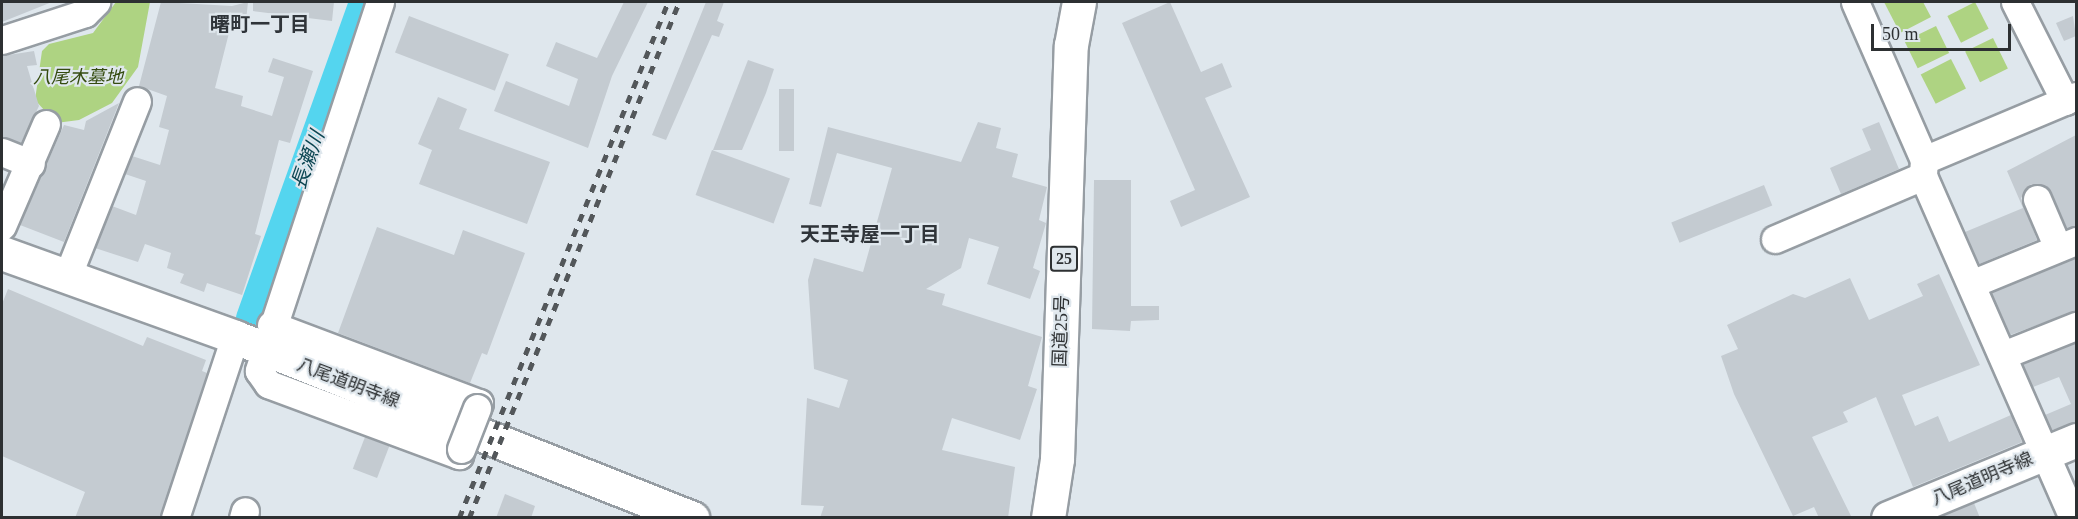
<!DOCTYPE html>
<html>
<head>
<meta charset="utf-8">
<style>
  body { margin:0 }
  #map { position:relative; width:2078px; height:519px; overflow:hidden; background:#dfe7ed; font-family:"Times New Roman","Noto Sans JP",serif }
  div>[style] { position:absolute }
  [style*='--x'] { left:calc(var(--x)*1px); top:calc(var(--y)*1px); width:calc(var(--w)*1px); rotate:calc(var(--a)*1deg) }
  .green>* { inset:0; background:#aed382; transform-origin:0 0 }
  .river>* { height:33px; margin:-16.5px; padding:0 16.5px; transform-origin:16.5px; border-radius:16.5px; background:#54d5ef }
  .building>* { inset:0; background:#c4cbd1; transform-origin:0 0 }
  .roads { filter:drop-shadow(2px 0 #969da3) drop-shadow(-2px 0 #969da3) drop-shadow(0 2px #969da3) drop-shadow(0 -2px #969da3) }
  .minor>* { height:27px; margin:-13.5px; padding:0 13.5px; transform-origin:13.5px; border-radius:13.5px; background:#fff }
  .major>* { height:33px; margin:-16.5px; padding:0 16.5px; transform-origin:16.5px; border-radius:16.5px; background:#fff }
  .highway>* { height:33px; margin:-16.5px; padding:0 16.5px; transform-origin:16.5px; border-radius:16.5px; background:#fff }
  .rail>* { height:4.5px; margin-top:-2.25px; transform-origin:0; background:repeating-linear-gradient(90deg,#53575a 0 8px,transparent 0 16px) }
  .bridges { filter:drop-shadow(2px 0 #969da3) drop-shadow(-2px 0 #969da3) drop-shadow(0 2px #969da3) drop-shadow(0 -2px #969da3) }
  .minor-bridge>* { height:27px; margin:-13.5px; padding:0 13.5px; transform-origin:13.5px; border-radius:13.5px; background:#fff }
  span { translate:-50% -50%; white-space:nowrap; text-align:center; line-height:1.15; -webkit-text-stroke:4.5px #dfe7ed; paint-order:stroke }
  .shield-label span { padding:2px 4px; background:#dfe7ed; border:2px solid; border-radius:4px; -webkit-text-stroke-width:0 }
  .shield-label { font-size:16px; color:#2d3032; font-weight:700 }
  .park-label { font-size:18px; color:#354c10; font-style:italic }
  .street-label { font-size:18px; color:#2d3032 }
  .neighbourhood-label { font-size:20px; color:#2f3439; font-weight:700 }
  .water-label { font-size:20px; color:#0c4652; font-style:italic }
  .frame { position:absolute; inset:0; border:3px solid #2d3032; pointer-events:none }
  .scale { position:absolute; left:1871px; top:24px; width:140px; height:27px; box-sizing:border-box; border:3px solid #2d3032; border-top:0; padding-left:8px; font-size:18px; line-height:21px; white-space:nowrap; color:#2d3032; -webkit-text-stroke:4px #dfe7ed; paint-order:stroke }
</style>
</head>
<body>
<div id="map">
  <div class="green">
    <div style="clip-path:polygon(116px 2px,150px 2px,138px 67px,112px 103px,79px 120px,56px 123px,35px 100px,42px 51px,49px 44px,93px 33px)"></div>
    <div style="clip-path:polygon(1884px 2px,1923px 2px,1931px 17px,1900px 33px)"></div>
    <div style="left:1975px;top:2px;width:30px;height:31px;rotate:63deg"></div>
    <div style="left:1936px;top:26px;width:30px;height:35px;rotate:64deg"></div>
    <div style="left:1993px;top:38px;width:34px;height:31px;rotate:64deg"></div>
    <div style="left:1951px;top:59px;width:33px;height:34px;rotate:63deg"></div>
  </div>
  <div class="river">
    <div style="--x:252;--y:318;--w:336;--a:-70.3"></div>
  </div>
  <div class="building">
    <div style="clip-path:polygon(2px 2px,52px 2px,2px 22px)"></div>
    <div style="clip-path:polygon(161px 2px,232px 6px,248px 2px,245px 30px,230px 29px,215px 88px,243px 96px,241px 106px,272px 116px,284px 77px,268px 72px,273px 58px,313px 71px,290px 143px,279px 140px,255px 234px,261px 236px,242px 295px,207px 283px,204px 292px,180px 283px,184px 274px,167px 268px,171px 253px,145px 244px,138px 262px,95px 248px,112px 206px,136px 215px,146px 181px,125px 174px,132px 156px,160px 165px,169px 130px,159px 127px,167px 96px,139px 86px)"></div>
    <div style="clip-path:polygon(253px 2px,334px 2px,332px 21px,253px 11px)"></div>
    <div style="clip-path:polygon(624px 2px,648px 2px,612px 76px,588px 148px,494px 111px,506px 81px,569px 106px,578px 79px,546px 66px,556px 42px,597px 58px)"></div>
    <div style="clip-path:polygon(706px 2px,724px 2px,717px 21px,724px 24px,719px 37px,712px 35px,666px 140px,652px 135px)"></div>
    <div style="clip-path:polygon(1170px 2px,1201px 72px,1222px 63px,1232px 87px,1205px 98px,1250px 197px,1181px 227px,1170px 201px,1195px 190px,1122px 23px)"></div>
    <div style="left:409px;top:16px;width:107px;height:39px;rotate:21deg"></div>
    <div style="clip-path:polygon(2073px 16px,2076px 36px,2064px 41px,2056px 23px)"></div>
    <div style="clip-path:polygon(34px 51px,37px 65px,27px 66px,39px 106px,21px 143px,2px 137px,2px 56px)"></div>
    <div style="clip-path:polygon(748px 60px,774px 69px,766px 93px,742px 150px,713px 150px)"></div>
    <div style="left:779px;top:89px;width:15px;height:62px"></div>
    <div style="clip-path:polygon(438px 97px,467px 109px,459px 129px,550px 162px,527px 224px,419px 184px,432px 150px,418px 144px)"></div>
    <div style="clip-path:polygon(119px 103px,64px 242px,20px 225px,64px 125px,84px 130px,86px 121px)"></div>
    <div style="clip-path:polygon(978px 122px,1001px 128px,996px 148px,1018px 154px,1012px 177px,1047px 187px,1039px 220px,1046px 223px,1033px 268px,1040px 271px,1030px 299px,987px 284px,999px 247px,969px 238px,961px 268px,926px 289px,945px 294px,942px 305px,1042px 337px,1028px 386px,1037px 389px,1020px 440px,952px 418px,942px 450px,1015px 467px,1008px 518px,820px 518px,824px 506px,801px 505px,807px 398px,839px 408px,848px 380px,814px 369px,808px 280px,814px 258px,863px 272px,892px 168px,837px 153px,821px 207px,809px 204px,828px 127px,961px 162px)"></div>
    <div style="clip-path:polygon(1879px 122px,1899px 169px,1841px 194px,1830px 168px,1871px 150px,1862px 129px)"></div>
    <div style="clip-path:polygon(2076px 135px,2076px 226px,2067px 228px,2047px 187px,2031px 184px,2021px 198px,2037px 240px,1979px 264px,1965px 232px,2023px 208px,2007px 171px)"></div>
    <div style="left:712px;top:150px;width:83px;height:48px;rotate:20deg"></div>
    <div style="clip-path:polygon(1094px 180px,1131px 180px,1131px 306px,1159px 306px,1159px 320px,1131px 321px,1130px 331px,1092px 329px)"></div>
    <div style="left:1764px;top:185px;width:22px;height:100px;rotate:68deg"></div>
    <div style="clip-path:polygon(377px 227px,454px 255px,463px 230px,525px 253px,487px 355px,482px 353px,470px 383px,338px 333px)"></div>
    <div style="clip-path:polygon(2076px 258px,2076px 311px,2010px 335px,1991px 293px)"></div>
    <div style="clip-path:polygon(1939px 274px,1980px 365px,1902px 395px,1915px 426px,1938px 416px,1949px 442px,2011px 415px,2022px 442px,1913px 487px,1876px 397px,1843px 412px,1848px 422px,1812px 437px,1852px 518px,1819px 518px,1814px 507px,1793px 516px,1734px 394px,1721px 356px,1738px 349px,1727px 325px,1793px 294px,1805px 298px,1850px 278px,1869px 320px,1923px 296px,1917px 284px)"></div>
    <div style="clip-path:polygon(8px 289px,143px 346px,147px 337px,206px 360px,202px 371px,207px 373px,160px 518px,75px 518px,85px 492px,2px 456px,2px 304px)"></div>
    <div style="clip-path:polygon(2076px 343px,2076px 422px,2052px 430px,2045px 415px,2071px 404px,2059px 377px,2033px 387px,2023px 364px)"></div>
    <div style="left:365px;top:437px;width:26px;height:34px;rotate:21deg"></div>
    <div style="clip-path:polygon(505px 494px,535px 506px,531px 518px,496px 518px)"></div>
    <div style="clip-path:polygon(1974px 503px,1980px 518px,1940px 517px)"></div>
  </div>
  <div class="roads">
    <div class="minor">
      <div style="--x:380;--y:2;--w:388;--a:108.2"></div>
      <div style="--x:259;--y:371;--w:16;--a:55"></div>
      <div style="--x:268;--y:384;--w:204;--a:20.4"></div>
      <div style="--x:459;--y:455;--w:6;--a:-72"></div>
      <div style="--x:1855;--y:2;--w:172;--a:66.4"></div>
      <div style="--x:1924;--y:160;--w:16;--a:94"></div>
      <div style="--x:1923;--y:176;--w:373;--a:66.3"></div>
      <div style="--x:2015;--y:2;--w:111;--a:63.2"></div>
      <div style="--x:2;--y:40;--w:87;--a:-18"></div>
      <div style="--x:85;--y:13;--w:16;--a:-45"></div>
      <div style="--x:2;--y:152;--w:31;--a:22"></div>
      <div style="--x:1924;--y:160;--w:165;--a:-22.8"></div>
      <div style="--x:2037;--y:199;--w:53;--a:66.8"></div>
      <div style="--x:2;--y:226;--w:111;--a:-66.7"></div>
      <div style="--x:1775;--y:239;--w:161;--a:-23.1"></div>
      <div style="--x:67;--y:277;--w:189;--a:-68.3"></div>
      <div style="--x:1971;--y:284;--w:113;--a:-22.3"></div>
      <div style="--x:271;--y:325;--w:222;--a:20.6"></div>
      <div style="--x:479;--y:403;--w:5;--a:112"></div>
      <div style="--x:2003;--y:355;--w:79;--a:-21.7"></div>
      <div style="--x:175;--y:518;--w:191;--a:-71.7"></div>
      <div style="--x:243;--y:518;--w:7;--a:-74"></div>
    </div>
    <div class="major">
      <div style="--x:2;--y:253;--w:248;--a:19.8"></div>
      <div style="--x:235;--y:337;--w:492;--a:21.6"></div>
      <div style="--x:1888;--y:518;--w:204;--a:-22.5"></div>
    </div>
    <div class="highway">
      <div style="--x:1048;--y:518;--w:60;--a:-81.3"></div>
      <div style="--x:1057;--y:459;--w:414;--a:-88.1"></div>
      <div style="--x:1071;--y:45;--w:44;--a:-79.5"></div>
    </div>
  </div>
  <div class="rail">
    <div style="--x:459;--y:518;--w:557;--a:-67.95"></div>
    <div style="--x:469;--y:518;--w:557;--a:-67.85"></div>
  </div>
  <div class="bridges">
    <div class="minor-bridge">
      <div style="--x:461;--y:449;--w:44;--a:-68.7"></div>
    </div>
  </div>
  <div class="shield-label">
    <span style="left:1064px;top:259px">25</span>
  </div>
  <div class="park-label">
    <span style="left:78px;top:77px">八尾木墓地</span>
  </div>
  <div class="street-label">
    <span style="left:1061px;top:331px;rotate:-88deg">国道25号</span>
    <span style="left:348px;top:383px;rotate:21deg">八尾道明寺線</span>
    <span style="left:1982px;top:479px;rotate:-23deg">八尾道明寺線</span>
  </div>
  <div class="neighbourhood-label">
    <span style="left:260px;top:24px">曙町一丁目</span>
    <span style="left:870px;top:234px">天王寺屋一丁目</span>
  </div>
  <div class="water-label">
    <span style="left:308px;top:160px;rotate:-70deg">長瀬川</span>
  </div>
  <div class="frame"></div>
  <div class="scale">50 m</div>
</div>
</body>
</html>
